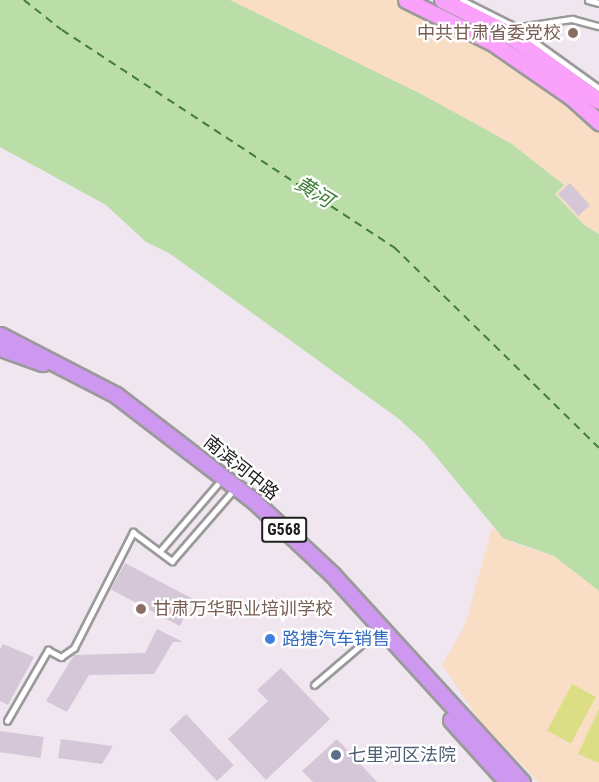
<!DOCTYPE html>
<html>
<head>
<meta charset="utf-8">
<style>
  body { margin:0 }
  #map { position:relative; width:599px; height:782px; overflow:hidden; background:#f0e6f0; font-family:"Roboto Condensed","Noto Sans SC",sans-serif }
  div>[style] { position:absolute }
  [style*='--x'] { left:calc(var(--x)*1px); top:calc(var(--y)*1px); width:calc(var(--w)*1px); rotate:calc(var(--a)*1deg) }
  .park>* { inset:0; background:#f9dec5 }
  .pitch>* { inset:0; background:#dcde86; transform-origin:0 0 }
  .water>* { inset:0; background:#bbdda8 }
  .ferry>* { height:1.5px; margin-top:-0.75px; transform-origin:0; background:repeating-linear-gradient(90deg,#41803a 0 8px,transparent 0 14px) }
  .building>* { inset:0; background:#d5c7d7; transform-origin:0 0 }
  .roads { filter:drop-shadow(2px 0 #9a9a9a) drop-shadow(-2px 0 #9a9a9a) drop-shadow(0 2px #9a9a9a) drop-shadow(0 -2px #9a9a9a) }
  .service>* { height:4.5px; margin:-2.25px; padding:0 2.25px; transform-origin:2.25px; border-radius:2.25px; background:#fff }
  .primary>* { height:15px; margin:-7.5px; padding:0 7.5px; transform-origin:7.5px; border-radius:7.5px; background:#f9a1fb }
  .trunk>* { height:15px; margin:-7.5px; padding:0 7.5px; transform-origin:7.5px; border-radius:7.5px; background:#ce98f0 }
  .dots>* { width:16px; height:16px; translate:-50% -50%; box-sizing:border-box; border:3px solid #fff; border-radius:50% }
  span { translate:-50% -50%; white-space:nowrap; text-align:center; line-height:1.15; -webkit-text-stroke:4.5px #fff; paint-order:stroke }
  .shield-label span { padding:2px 4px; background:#fff; border:2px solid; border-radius:4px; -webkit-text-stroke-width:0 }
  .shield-label { font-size:16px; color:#202020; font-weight:700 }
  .education-label { font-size:18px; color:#785e54 }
  .right { translate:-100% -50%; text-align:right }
  .left { translate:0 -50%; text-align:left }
  .street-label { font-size:18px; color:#202020 }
  .shop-label { font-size:18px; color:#366cbe }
  .service-label { font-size:18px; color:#4e5e75 }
  .water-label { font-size:20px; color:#41803a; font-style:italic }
</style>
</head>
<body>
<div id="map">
  <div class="park">
    <div style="clip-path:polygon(230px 0,406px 0,446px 18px,599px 122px,599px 234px,584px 225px,555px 194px,564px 185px,512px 144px,423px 95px)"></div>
    <div style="clip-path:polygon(492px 528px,516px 544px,554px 556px,599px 591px,599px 782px,539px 782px,482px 724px,442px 665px,465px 625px)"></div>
  </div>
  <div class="pitch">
    <div style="left:572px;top:684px;width:27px;height:53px;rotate:28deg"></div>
    <div style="clip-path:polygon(599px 709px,599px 763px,578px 754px)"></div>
  </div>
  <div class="water">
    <div style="clip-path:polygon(0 0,230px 0,423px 95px,512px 144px,564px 185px,555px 194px,584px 225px,599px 234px,599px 591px,554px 556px,503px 538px,424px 442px,399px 419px,169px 253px,146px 242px,106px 205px,0 147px)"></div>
  </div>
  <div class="ferry">
    <div style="--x:24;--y:0;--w:48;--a:38.3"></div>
    <div style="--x:62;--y:30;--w:397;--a:33.2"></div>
    <div style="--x:394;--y:247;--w:287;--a:44.4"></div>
  </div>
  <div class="building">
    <div style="left:570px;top:183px;width:30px;height:16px;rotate:48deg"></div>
    <div style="left:125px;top:563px;width:78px;height:30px;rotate:28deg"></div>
    <div style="clip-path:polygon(157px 629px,183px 642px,173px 642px,154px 674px,89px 675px,67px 712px,46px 701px,74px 655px,145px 653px)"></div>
    <div style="clip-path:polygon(3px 644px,34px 657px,8px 705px,0 701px,0 649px)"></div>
    <div style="clip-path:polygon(281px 668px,330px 719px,266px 780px,228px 739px,268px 701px,257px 690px)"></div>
    <div style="left:186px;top:714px;width:70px;height:23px;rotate:47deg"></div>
    <div style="left:0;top:731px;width:44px;height:21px;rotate:8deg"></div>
    <div style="clip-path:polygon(61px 739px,113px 746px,102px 764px,58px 758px)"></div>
    <div style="clip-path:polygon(337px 739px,377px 782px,313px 782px,302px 771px)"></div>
  </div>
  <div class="roads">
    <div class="service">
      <div style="--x:462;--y:0;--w:54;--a:26.6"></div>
      <div style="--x:510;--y:24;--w:110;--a:35.7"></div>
      <div style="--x:588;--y:0;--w:11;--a:15"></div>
      <div style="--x:513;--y:28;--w:60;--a:-8.7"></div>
      <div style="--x:572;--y:19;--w:28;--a:15"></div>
      <div style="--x:160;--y:551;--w:87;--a:-49.2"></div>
      <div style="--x:314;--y:685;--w:79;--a:-40.4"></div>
      <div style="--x:7;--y:721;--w:82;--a:-60"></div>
      <div style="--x:48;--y:650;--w:15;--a:28"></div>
      <div style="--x:61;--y:657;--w:16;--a:-35"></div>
      <div style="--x:74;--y:648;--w:130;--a:-63"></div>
      <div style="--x:133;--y:532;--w:49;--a:36.6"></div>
      <div style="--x:172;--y:561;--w:89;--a:-49.1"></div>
    </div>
    <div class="primary">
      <div style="--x:406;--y:0;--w:97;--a:26.3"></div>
      <div style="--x:493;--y:43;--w:95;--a:34.7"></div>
      <div style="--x:571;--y:97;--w:38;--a:42"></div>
      <div style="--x:442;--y:0;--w:67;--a:26.6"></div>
      <div style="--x:502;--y:30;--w:120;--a:36.2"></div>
    </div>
    <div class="trunk">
      <div style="--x:0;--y:335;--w:131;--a:27.3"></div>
      <div style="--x:116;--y:395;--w:174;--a:37.5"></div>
      <div style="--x:254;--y:501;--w:107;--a:43.1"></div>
      <div style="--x:332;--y:574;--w:282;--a:47.6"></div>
      <div style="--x:0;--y:348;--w:45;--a:19.7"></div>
      <div style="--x:451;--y:720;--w:84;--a:47.9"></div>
    </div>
  </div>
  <div class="dots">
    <div style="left:573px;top:33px;background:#8d6e63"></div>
    <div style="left:141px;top:609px;background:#8d6e63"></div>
    <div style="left:270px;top:639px;background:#3f7fe0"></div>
    <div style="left:336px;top:755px;background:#5c6f8a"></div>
  </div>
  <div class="shield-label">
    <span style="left:284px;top:530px">G568</span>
  </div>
  <div class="education-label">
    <span class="right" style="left:561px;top:33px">中共甘肃省委党校</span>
    <span class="left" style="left:153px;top:609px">甘肃万华职业培训学校</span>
  </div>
  <div class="street-label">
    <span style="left:241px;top:468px;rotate:39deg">南滨河中路</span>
  </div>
  <div class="shop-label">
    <span class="left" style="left:282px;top:639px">路捷汽车销售</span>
  </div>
  <div class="service-label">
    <span class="left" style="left:348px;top:755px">七里河区法院</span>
  </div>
  <div class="water-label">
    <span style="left:314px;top:192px;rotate:32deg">黄河</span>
  </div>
</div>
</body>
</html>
